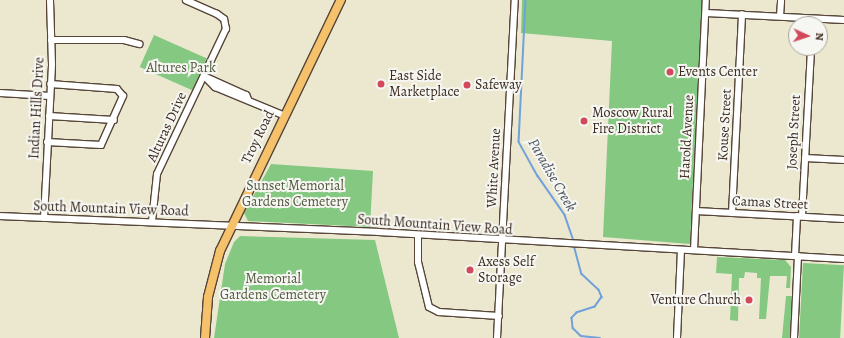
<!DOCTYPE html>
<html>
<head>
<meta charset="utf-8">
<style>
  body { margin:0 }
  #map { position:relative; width:844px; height:338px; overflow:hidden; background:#ece8cf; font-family:Alegreya,serif }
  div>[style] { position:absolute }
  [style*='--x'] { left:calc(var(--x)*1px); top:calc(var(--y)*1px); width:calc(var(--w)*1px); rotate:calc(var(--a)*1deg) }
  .green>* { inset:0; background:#84c882; transform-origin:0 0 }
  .stream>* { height:1.5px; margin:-0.75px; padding:0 0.75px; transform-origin:0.75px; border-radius:0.75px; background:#70a1da }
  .roads { filter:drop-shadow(1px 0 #564639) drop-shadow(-1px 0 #564639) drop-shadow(0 1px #564639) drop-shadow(0 -1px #564639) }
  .minor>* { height:6px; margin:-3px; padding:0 3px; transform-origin:3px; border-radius:3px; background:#fff }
  .major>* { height:8px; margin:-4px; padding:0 4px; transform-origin:4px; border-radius:4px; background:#f5c16b }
  .dots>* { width:11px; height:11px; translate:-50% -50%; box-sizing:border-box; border:2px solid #f6f6f2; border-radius:50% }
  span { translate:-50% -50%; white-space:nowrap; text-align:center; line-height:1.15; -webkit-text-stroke:4px #f6f6f2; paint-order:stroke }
  .park-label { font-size:14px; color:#51593c }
  .poi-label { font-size:14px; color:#3b2a1e }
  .left { translate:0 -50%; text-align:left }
  .right { translate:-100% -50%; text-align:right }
  .street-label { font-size:14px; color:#3b2a1e }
  .water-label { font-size:15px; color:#4e5460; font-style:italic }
  .north { position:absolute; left:788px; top:16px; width:40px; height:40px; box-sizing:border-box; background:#f6f6f2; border:1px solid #aba49d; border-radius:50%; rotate:93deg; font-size:11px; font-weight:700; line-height:16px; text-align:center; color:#3b2a1e }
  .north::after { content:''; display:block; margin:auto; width:14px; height:18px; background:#d1495b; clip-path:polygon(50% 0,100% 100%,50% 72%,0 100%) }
</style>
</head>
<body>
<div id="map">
  <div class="green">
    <div style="clip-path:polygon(522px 0,702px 0,690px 244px,603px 237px,612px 41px,521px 33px)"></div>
    <div style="left:154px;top:35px;width:58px;height:35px;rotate:24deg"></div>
    <div style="clip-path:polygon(271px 164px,373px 171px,370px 227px,248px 221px,244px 213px)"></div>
    <div style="clip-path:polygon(240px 236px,375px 240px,399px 338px,214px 338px,225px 264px,234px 242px)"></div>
    <div style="clip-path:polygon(717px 257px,785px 260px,791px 267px,790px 288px,786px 288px,787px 276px,770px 276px,766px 319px,759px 319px,761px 278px,757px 278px,757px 273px,745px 272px,744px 278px,739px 278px,738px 321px,730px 320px,732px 274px,716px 273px)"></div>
    <div style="left:803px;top:263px;width:41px;height:75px;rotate:3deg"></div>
    <div style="clip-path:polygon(786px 296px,792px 296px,790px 338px,782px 338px)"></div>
  </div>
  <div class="stream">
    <div style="--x:526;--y:0;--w:142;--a:92.8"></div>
    <div style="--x:519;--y:142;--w:39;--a:61"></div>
    <div style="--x:538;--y:176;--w:47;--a:55.3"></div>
    <div style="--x:565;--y:215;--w:28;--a:71"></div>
    <div style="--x:574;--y:245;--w:30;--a:75"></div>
    <div style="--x:582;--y:274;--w:23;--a:43"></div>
    <div style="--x:599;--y:290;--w:8;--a:67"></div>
    <div style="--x:602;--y:297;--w:12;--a:125"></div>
    <div style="--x:595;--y:307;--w:19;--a:162"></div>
    <div style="--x:577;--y:313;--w:7;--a:135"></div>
    <div style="--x:572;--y:318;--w:10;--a:84"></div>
    <div style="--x:573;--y:328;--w:11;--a:45"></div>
    <div style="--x:581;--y:336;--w:19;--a:6"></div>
  </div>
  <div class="roads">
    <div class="minor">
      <div style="--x:706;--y:13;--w:138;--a:2.9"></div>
      <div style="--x:780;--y:16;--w:16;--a:-86"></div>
      <div style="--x:51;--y:40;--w:73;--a:0"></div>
      <div style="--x:124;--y:40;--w:16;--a:15"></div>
      <div style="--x:204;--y:76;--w:16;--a:45"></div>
      <div style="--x:215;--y:87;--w:74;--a:22.4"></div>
      <div style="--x:208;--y:78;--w:42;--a:24.1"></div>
      <div style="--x:246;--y:95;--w:4;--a:63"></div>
      <div style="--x:0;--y:93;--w:50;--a:3.4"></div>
      <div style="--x:49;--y:116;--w:65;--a:3.5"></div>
      <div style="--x:47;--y:142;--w:54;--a:3.2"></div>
      <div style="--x:101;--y:145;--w:54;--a:-65.8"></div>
      <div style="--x:123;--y:96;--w:9;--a:-131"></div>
      <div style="--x:117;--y:89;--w:67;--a:-175.7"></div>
      <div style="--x:805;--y:158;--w:39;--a:3"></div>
      <div style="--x:696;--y:211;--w:148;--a:3.1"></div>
      <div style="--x:732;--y:213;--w:199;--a:-87.1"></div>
      <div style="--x:0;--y:216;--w:378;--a:2.4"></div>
      <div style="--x:378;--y:232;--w:467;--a:3.3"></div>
      <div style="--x:802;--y:216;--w:168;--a:-86.9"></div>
      <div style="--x:44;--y:218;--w:154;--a:-87"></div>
      <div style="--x:52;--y:64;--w:64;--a:-91.8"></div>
      <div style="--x:152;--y:221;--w:47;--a:-83.9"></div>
      <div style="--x:157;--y:174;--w:161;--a:-64.6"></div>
      <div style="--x:226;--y:29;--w:10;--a:-101"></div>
      <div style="--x:224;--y:19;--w:9;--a:-144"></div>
      <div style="--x:217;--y:14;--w:34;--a:-156"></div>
      <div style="--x:418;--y:235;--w:27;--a:90"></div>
      <div style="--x:418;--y:262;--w:46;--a:76.3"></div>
      <div style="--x:429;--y:307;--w:11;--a:27"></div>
      <div style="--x:439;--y:312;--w:60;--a:3.8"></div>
      <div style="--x:694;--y:250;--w:250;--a:-87.3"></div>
      <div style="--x:795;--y:256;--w:40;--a:-87.1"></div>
      <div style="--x:497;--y:338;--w:338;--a:-87"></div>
      <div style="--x:677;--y:338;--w:88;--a:-87.4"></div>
      <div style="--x:794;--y:338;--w:82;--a:-87.2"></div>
    </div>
    <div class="major">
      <div style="--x:205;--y:338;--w:41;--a:-85.8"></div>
      <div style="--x:208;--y:297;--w:48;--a:-75.4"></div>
      <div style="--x:220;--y:251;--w:279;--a:-64.3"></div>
    </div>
  </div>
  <div class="dots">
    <div style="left:670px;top:72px;background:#d1495b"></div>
    <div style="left:381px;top:84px;background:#d1495b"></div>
    <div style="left:467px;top:85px;background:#d1495b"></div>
    <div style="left:584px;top:121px;background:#d1495b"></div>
    <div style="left:470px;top:270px;background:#d1495b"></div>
    <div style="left:749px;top:300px;background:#d1495b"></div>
  </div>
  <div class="park-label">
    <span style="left:181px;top:68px">Altures Park</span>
    <span style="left:295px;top:194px">Sunset Memorial<br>Gardens Cemetery</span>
    <span style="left:273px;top:287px">Memorial<br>Gardens Cemetery</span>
  </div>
  <div class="poi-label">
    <span class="left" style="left:678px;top:72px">Events Center</span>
    <span class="left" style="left:389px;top:84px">East Side<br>Marketplace</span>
    <span class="left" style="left:475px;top:85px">Safeway</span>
    <span class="left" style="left:592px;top:121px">Moscow Rural<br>Fire District</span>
    <span class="left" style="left:478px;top:270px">Axess Self<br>Storage</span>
    <span class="right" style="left:741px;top:300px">Venture Church</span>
  </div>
  <div class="street-label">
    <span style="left:37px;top:108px;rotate:-87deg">Indian Hills Drive</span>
    <span style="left:725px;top:125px;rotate:-87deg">Kouse Street</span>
    <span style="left:167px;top:127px;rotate:-65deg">Alturas Drive</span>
    <span style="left:794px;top:132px;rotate:-87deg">Joseph Street</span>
    <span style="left:258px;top:137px;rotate:-64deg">Troy Road</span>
    <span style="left:687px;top:137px;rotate:-87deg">Harold Avenue</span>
    <span style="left:494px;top:168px;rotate:-87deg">White Avenue</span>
    <span style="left:770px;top:203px;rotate:3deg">Camas Street</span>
    <span style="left:111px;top:209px;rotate:2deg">South Mountain View Road</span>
    <span style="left:435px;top:225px;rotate:4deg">South Mountain View Road</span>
  </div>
  <div class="water-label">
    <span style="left:552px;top:175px;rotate:60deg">Paradise Creek</span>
  </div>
  <div class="north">N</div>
</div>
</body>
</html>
